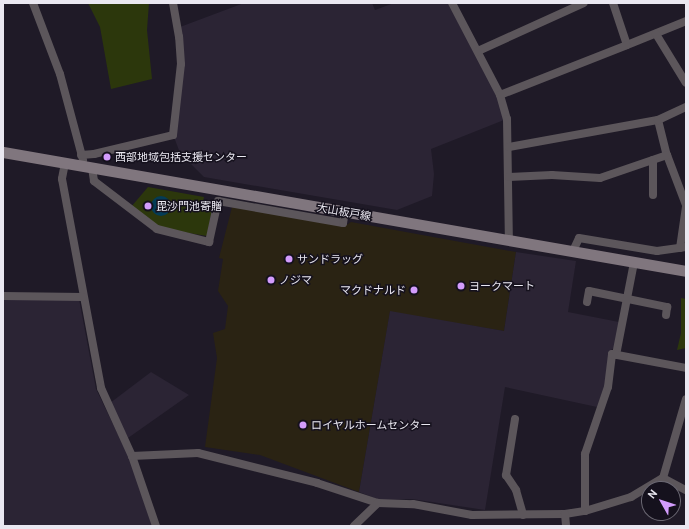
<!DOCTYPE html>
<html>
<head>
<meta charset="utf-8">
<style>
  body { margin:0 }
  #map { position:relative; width:689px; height:529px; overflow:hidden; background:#1f1a27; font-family:Cabin,"Noto Sans JP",sans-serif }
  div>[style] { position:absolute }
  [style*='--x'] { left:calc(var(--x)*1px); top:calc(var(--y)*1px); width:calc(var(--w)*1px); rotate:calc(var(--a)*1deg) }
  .commercial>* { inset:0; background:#2a2313 }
  .industrial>* { inset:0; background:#2b2434 }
  .green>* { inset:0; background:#2c370c }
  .water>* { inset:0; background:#043c56 }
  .round { border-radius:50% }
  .minor>* { height:8px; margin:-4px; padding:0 4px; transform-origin:4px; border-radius:4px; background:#5c565b }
  .secondary>* { height:11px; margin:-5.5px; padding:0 5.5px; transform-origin:5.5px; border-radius:5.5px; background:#80767e }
  .dots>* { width:11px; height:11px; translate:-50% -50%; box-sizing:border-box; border:2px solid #15111d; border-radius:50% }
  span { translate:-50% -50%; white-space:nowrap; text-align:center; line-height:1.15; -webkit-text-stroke:3px #15111d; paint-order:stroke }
  .poi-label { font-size:11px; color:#eae8f1 }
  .left { translate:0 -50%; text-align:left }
  .right { translate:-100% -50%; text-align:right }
  .street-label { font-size:11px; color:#eae8f1 }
  .frame { position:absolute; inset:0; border:4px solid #eae8f1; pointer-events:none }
  .north { position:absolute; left:641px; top:481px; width:40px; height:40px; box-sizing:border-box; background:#15111d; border:1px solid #6a6772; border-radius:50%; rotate:309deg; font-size:11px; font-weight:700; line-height:16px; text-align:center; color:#eae8f1 }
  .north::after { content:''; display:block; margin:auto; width:14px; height:18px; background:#d39cfd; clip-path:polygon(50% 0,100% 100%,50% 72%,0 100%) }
</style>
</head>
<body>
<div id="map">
  <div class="commercial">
    <div style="clip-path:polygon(232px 207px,345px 226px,351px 222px,516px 252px,504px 331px,390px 312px,359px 492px,260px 455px,205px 447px,217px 358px,213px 333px,225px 329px,228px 306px,218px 291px,223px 259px,219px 258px)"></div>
  </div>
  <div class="industrial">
    <div style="clip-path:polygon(244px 3px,372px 3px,375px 10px,394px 3px,448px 3px,497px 95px,504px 120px,431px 149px,434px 174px,432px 196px,397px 210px,204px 177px,180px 153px,174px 137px,180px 27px)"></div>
    <div style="clip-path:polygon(516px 252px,576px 261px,568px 312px,619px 322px,614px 348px,611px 350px,608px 359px,605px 385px,597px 407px,505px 387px,485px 510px,412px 499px,380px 500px,359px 492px,390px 311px,504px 331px)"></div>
    <div style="clip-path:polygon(3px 299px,79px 299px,96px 389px,129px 457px,152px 526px,3px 526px)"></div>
    <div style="clip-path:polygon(151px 372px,189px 395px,128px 438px,110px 403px)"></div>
  </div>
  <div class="green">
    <div style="clip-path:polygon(88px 3px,149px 3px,147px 30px,152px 79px,111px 89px,100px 27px)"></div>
    <div style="clip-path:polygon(148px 187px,204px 197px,203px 202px,213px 204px,207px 236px,158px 228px,131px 207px)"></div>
    <div style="clip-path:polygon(681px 298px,686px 299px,686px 348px,677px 350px,681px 333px)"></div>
  </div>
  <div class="water">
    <div class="round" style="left:151px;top:196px;width:20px;height:20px"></div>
  </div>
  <div class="minor">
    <div style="--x:33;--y:3;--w:76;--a:69.2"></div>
    <div style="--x:60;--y:74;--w:89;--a:75"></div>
    <div style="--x:452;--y:3;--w:104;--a:62.4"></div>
    <div style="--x:500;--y:95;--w:25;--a:74"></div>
    <div style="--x:507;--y:119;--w:121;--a:89.1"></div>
    <div style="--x:613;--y:3;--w:44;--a:71.6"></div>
    <div style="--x:627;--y:45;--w:64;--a:-22.1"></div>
    <div style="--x:656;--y:34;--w:57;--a:58.5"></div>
    <div style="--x:478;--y:51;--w:116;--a:-24.4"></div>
    <div style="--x:500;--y:95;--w:136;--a:-21.5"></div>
    <div style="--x:658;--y:120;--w:36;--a:76"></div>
    <div style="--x:667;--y:155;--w:53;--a:69.2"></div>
    <div style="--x:509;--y:147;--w:151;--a:-10.3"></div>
    <div style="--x:658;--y:120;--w:31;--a:-25"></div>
    <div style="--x:81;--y:155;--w:13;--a:-4"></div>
    <div style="--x:94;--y:154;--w:81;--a:-13.5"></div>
    <div style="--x:173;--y:135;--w:71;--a:-83.6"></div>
    <div style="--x:181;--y:64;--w:27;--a:-94"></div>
    <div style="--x:179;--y:37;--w:35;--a:-100"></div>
    <div style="--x:65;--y:163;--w:16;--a:101"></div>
    <div style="--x:62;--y:179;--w:213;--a:79.4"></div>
    <div style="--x:101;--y:388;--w:75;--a:65.5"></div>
    <div style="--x:132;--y:456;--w:74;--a:71.1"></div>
    <div style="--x:92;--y:168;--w:13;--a:81"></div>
    <div style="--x:94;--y:181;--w:79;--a:37.3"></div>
    <div style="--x:157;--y:229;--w:54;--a:14"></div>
    <div style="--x:209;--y:242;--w:42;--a:-77.6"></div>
    <div style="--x:218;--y:201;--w:127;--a:10"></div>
    <div style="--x:343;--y:223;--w:11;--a:-80"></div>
    <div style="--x:509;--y:177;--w:43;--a:-2.7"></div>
    <div style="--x:552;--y:175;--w:48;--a:3.6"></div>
    <div style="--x:600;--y:178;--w:71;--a:-18.9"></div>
    <div style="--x:653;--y:195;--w:35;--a:-90"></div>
    <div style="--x:680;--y:248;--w:41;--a:-81.7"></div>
    <div style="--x:573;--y:251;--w:14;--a:-65"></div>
    <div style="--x:579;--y:238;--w:79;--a:9.5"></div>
    <div style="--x:657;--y:251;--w:29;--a:-8"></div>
    <div style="--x:3;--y:296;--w:80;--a:0.7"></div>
    <div style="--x:587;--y:302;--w:11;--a:-80"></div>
    <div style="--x:589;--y:291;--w:80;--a:11.6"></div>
    <div style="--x:667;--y:307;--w:8;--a:97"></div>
    <div style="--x:616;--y:355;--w:95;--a:-79"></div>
    <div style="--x:515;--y:419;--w:57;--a:99.1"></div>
    <div style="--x:506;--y:475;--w:18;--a:56"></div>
    <div style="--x:516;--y:490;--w:26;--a:74"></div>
    <div style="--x:132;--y:456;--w:66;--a:-2.6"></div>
    <div style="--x:198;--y:453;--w:123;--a:14.1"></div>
    <div style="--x:317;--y:483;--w:64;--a:18.2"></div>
    <div style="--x:378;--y:503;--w:35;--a:2"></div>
    <div style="--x:413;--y:504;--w:60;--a:10.6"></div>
    <div style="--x:472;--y:515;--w:93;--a:-0.6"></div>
    <div style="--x:565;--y:514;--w:20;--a:-9"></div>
    <div style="--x:585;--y:511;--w:48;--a:-16.9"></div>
    <div style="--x:631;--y:497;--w:37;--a:-31"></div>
    <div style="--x:663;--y:478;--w:26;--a:28"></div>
    <div style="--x:663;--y:478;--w:82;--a:-73.8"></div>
    <div style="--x:585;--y:511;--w:57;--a:-90"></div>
    <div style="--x:585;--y:454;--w:71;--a:-71.1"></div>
    <div style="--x:608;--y:387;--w:33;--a:-83"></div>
    <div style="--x:612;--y:354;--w:75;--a:10.7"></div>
    <div style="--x:565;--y:514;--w:12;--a:85"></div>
    <div style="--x:354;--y:526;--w:33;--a:-44"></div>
  </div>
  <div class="secondary">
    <div style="--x:3;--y:152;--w:693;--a:9.88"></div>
  </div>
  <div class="dots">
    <div style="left:107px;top:157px;background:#d39cfd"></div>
    <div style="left:148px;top:206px;background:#d39cfd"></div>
    <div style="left:289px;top:259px;background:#d39cfd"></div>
    <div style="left:271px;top:280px;background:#d39cfd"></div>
    <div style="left:461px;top:286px;background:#d39cfd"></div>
    <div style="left:414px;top:290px;background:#d39cfd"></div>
    <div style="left:303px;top:425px;background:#d39cfd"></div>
  </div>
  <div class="poi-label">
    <span class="left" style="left:115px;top:157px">西部地域包括支援センター</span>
    <span class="left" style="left:156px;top:206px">毘沙門池寄贈</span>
    <span class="left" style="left:297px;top:259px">サンドラッグ</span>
    <span class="left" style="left:279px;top:280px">ノジマ</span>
    <span class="left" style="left:469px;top:286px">ヨークマート</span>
    <span class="right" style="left:406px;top:290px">マクドナルド</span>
    <span class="left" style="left:311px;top:425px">ロイヤルホームセンター</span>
  </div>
  <div class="street-label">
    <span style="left:344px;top:212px;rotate:10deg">大山板戸線</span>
  </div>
  <div class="frame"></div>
  <div class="north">N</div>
</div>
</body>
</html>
